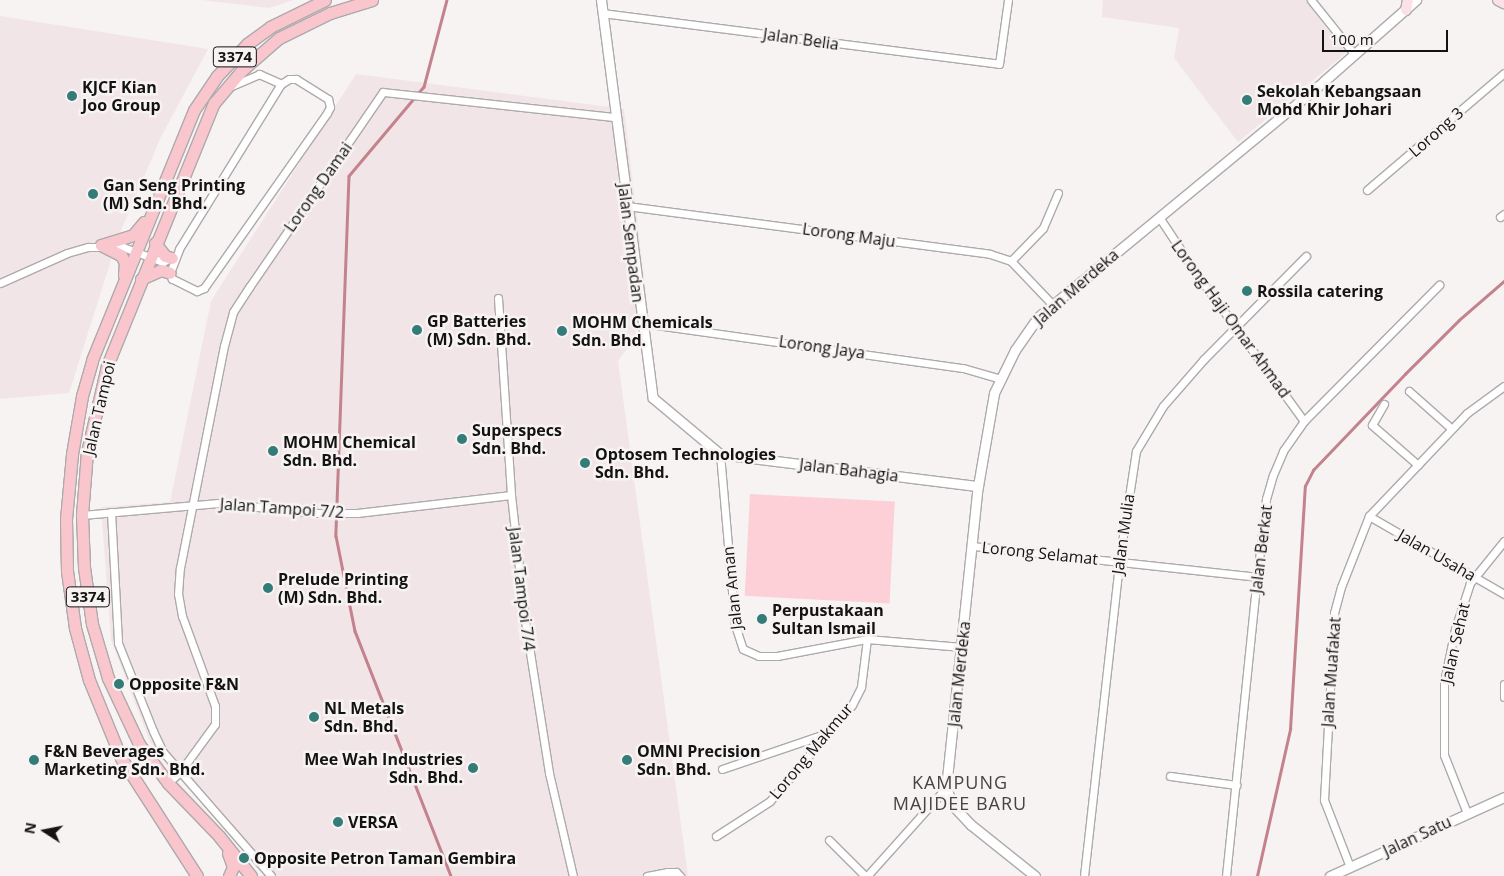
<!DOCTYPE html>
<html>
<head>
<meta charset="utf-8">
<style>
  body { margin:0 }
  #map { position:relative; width:1504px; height:876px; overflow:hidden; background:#f7f3f3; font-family:"Open Sans",sans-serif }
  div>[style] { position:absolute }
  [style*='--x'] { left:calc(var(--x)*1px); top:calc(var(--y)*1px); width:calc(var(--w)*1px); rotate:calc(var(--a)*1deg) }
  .built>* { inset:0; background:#f2e5e7 }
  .green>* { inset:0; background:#fcd0d6; transform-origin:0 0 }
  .stream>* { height:2.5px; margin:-1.25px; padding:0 1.25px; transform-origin:1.25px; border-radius:1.25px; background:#c3828c }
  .roads { filter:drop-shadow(1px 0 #aeaaab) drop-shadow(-1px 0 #aeaaab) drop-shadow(0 1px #aeaaab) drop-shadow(0 -1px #aeaaab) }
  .minor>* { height:7px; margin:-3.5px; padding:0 3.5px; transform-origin:3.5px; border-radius:3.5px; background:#fff }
  .tertiary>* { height:9px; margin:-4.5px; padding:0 4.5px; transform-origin:4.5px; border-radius:4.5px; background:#fff }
  .secondary>* { height:10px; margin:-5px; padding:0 5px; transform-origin:5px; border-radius:5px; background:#fce2e6 }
  .primary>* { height:11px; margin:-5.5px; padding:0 5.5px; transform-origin:5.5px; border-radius:5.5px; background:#f9c6ce }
  .dots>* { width:14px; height:14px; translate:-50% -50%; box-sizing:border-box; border:2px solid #f7f3f3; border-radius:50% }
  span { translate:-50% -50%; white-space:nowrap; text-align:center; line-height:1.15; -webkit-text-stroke:5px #f7f3f3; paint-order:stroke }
  .shield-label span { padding:1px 4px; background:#f7f3f3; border:1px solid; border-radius:4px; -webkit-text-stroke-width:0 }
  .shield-label { font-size:15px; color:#141213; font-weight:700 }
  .street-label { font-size:16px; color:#141213 }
  .poi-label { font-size:16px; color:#141213; font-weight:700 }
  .left { translate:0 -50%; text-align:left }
  .right { translate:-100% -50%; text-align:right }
  .neighbourhood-label { font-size:18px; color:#474344; letter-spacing:1px }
  .north { position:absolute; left:20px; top:806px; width:50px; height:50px; -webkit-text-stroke:4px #f7f3f3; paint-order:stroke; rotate:281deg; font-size:14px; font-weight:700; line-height:20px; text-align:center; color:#141213 }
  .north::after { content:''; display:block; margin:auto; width:18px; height:22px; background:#141213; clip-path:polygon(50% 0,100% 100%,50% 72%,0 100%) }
  .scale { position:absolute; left:1322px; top:30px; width:126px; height:22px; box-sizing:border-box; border:2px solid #141213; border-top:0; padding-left:6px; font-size:15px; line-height:18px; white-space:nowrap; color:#141213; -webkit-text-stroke:4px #f7f3f3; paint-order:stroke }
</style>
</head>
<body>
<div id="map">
  <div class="built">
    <div style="clip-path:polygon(202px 0,294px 0,269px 8px)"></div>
    <div style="clip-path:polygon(1103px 0,1305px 0,1346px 53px,1238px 142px,1174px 58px,1179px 28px,1102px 17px)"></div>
    <div style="clip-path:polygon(0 16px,208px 49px,161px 137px,119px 235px,69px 393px,0 399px)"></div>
    <div style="clip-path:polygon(356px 74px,624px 109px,649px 320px,618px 361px,688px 876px,264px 876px,150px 742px,111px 640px,101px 507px,170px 502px,211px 301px)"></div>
  </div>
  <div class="green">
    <div style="left:750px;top:494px;width:145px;height:102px;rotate:3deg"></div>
  </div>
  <div class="stream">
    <div style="--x:447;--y:0;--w:90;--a:104.8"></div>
    <div style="--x:424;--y:87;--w:116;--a:130.1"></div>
    <div style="--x:349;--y:176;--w:360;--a:92.1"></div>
    <div style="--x:336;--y:536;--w:97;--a:78.7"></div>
    <div style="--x:355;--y:631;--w:263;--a:68.6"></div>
    <div style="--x:1257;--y:876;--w:151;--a:-77.3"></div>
    <div style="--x:1290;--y:729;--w:243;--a:-86.5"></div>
    <div style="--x:1305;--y:486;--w:18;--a:-63"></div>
    <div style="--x:1313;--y:470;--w:133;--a:-46.2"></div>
    <div style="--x:1405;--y:374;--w:76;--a:-45"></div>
    <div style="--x:1459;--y:320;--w:60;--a:-40.9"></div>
  </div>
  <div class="roads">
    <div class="minor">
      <div style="--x:1311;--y:0;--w:70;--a:51.3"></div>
      <div style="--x:602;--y:13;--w:400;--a:7.3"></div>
      <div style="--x:999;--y:64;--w:65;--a:-82"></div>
      <div style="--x:289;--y:79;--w:7;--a:0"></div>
      <div style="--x:296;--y:79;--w:38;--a:32"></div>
      <div style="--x:328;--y:99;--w:8;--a:76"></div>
      <div style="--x:330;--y:107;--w:7;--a:117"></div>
      <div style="--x:327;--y:113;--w:214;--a:125.1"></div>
      <div style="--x:204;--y:288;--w:8;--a:157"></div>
      <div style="--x:197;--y:291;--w:28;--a:-154"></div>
      <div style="--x:172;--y:279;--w:6;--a:-108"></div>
      <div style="--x:170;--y:273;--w:26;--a:-69"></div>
      <div style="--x:179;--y:249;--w:194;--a:-58.3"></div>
      <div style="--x:281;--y:84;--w:9;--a:-32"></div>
      <div style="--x:229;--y:87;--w:33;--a:-23"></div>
      <div style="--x:259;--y:74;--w:24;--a:24"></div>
      <div style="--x:1367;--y:190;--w:180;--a:-40.5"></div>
      <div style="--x:627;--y:206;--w:366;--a:7.5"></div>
      <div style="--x:990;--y:254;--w:22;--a:18"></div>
      <div style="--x:1011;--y:261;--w:59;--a:46.4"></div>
      <div style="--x:1159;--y:217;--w:67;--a:56.5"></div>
      <div style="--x:1196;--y:273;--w:183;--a:53.9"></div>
      <div style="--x:1500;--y:217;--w:5;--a:-37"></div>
      <div style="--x:1011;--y:261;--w:46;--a:-45.9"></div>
      <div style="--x:1043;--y:228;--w:38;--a:-67"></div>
      <div style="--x:0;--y:283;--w:73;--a:-24.1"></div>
      <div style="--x:67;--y:253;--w:22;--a:-16"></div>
      <div style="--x:88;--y:247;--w:35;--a:0"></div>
      <div style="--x:123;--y:247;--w:43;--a:20.6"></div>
      <div style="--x:163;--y:262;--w:10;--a:-29"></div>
      <div style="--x:498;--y:298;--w:197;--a:86.2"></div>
      <div style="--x:511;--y:495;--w:127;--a:83.7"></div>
      <div style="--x:525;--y:621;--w:154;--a:81"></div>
      <div style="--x:549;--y:773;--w:106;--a:76.9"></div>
      <div style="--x:642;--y:323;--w:324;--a:8"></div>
      <div style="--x:963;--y:368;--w:40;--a:16"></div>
      <div style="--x:1409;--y:391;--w:57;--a:41.5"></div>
      <div style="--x:1384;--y:404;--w:24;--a:120"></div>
      <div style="--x:1372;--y:425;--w:61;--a:41"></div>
      <div style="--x:720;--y:454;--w:172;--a:85"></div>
      <div style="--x:735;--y:625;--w:25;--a:72"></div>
      <div style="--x:743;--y:649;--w:17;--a:24"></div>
      <div style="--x:759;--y:656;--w:18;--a:0"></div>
      <div style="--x:777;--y:656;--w:92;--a:-10.7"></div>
      <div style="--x:867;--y:639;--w:95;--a:4.8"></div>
      <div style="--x:111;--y:512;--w:131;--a:86.9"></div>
      <div style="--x:118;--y:643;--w:95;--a:68.3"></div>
      <div style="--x:153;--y:731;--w:23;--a:65"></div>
      <div style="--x:163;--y:752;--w:164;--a:48.9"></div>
      <div style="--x:82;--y:515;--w:137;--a:-5"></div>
      <div style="--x:218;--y:503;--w:100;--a:5.8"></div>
      <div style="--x:317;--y:513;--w:40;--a:0"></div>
      <div style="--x:357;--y:513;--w:155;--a:-6.7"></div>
      <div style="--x:1369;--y:516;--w:156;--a:30"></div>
      <div style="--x:973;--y:546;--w:286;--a:6.2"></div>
      <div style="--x:1504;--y:684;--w:13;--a:90"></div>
      <div style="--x:722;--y:769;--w:112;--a:-18.8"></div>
      <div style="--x:1170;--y:776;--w:67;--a:7.8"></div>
      <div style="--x:168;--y:783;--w:16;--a:-43"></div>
      <div style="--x:180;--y:772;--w:59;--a:-53.9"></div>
      <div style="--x:215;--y:724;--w:18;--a:-90"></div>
      <div style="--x:215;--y:706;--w:96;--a:-110.1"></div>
      <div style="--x:182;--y:616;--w:22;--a:-100"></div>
      <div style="--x:178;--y:594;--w:26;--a:-86"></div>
      <div style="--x:180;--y:568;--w:226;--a:-78.8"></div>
      <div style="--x:224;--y:346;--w:35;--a:-75"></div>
      <div style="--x:233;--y:312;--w:31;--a:-57"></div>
      <div style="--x:250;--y:286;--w:235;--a:-55.6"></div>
      <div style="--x:383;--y:92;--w:233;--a:6.2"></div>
      <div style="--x:1467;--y:813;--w:62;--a:-111.6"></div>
      <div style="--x:1444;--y:755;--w:73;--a:-90"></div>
      <div style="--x:1444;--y:682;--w:54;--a:-78.3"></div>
      <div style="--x:1455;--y:629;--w:48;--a:-71.9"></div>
      <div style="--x:1470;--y:583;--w:54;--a:-51"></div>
      <div style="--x:716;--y:836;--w:64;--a:-32.9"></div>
      <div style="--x:770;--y:801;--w:126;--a:-49.5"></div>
      <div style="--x:852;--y:705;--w:20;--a:-63"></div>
      <div style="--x:861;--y:687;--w:48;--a:-82.9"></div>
      <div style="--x:829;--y:840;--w:51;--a:45"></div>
      <div style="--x:1350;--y:867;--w:72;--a:-111.2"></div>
      <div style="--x:1324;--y:800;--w:187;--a:-86.9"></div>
      <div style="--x:1334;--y:613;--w:27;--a:-75"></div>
      <div style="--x:1341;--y:587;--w:76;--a:-68.5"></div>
      <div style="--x:1369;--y:516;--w:142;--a:-46.4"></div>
      <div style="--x:1467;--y:413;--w:46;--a:-36.1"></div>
      <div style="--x:647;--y:876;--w:20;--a:-11"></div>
      <div style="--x:667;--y:872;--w:9;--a:0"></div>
      <div style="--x:676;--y:872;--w:6;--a:45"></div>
      <div style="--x:867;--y:876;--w:118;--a:-48.1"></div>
      <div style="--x:1084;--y:876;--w:316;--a:-83.6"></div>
      <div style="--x:1119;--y:562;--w:112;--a:-81.3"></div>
      <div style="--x:1136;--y:451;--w:52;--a:-59"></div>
      <div style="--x:1163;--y:406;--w:62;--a:-48.9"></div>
      <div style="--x:1204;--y:359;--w:145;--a:-45.3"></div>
      <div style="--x:1226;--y:876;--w:301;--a:-84.1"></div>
      <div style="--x:1257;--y:577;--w:79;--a:-83.4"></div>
      <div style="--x:1266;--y:499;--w:25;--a:-74"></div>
      <div style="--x:1273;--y:475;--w:26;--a:-67"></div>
      <div style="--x:1283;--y:451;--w:37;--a:-55"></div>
      <div style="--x:1304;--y:421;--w:192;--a:-45.2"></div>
    </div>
    <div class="tertiary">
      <div style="--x:601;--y:0;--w:401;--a:82.6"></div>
      <div style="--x:653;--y:398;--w:87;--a:39.9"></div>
      <div style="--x:720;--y:454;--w:260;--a:7.1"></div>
      <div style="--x:1035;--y:876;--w:82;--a:-141.4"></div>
      <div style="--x:971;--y:825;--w:26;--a:-133"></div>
      <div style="--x:953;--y:806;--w:19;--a:-111"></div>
      <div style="--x:946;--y:788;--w:304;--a:-84"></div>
      <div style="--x:978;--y:486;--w:94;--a:-80.2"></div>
      <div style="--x:994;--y:393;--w:48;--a:-64"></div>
      <div style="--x:1015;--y:350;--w:40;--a:-55.1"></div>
      <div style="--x:1038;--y:317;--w:371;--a:-39.5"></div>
      <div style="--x:1324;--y:81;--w:123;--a:-41.4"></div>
      <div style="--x:1330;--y:876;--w:191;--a:-24.4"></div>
    </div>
    <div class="secondary">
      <div style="--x:1498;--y:0;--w:7;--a:27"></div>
      <div style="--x:1406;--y:10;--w:10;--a:-79"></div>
    </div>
    <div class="primary">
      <div style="--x:155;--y:243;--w:16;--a:52"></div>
      <div style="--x:165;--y:256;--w:7;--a:16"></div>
      <div style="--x:101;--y:245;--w:34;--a:-17"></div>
      <div style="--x:133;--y:235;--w:17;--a:-50"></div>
      <div style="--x:101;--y:245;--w:22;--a:27"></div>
      <div style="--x:121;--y:255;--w:9;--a:63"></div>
      <div style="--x:125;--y:263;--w:12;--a:95"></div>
      <div style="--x:141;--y:279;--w:22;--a:-24"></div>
      <div style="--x:161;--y:270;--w:9;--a:18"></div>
      <div style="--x:228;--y:853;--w:15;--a:70"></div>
      <div style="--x:233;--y:867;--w:10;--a:114"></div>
      <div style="--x:197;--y:876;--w:140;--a:-122.8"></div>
      <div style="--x:121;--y:758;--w:84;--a:-112.3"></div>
      <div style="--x:89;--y:680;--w:54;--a:-105.1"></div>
      <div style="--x:75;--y:628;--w:58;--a:-98"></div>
      <div style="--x:67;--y:571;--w:52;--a:-91.1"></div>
      <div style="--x:66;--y:519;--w:65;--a:-84.7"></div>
      <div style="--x:72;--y:454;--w:59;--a:-80.2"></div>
      <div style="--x:82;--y:396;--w:37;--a:-74"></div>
      <div style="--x:92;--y:360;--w:270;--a:-67.8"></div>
      <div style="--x:194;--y:110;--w:41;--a:-55.9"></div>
      <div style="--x:217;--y:76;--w:44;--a:-46.8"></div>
      <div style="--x:247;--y:44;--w:29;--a:-36"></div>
      <div style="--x:270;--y:27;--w:61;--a:-26.1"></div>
      <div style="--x:251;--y:876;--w:51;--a:-128.7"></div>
      <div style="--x:219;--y:836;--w:74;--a:-133.9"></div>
      <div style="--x:168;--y:783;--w:49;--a:-126.6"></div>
      <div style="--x:139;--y:744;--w:73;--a:-115.2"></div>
      <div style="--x:108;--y:678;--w:56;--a:-106.5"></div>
      <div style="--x:92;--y:624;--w:58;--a:-98"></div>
      <div style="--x:84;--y:567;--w:52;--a:-92.2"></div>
      <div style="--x:82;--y:515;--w:63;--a:-85.5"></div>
      <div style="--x:87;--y:452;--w:88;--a:-76.9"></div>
      <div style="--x:107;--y:366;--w:284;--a:-67.9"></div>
      <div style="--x:214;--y:103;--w:43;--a:-49.7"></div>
      <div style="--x:242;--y:70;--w:49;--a:-40.9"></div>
      <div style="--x:279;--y:38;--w:57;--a:-26.1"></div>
      <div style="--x:330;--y:13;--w:44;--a:-17.2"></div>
    </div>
  </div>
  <div class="dots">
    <div style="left:72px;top:96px;background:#347c77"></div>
    <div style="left:1247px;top:100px;background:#347c77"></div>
    <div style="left:93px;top:194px;background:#347c77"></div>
    <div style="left:1247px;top:291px;background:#347c77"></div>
    <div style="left:417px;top:330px;background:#347c77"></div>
    <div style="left:562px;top:331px;background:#347c77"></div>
    <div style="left:462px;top:439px;background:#347c77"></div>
    <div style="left:273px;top:451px;background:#347c77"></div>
    <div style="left:585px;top:463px;background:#347c77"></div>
    <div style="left:268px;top:588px;background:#347c77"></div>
    <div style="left:762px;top:619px;background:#347c77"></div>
    <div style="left:119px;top:684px;background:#347c77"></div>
    <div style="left:314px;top:717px;background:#347c77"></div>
    <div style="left:34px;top:760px;background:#347c77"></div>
    <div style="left:627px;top:760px;background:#347c77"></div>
    <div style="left:473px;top:768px;background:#347c77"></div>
    <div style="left:338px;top:822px;background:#347c77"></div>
    <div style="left:244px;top:858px;background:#347c77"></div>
  </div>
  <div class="shield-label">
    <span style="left:235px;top:57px">3374</span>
    <span style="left:88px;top:597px">3374</span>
  </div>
  <div class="street-label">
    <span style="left:801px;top:39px;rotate:8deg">Jalan Belia</span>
    <span style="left:1436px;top:132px;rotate:-41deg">Lorong 3</span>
    <span style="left:318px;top:187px;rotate:-55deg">Lorong Damai</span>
    <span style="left:849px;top:235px;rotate:8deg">Lorong Maju</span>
    <span style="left:631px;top:243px;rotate:83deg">Jalan Sempadan</span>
    <span style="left:1076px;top:287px;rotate:-41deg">Jalan Merdeka</span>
    <span style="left:1231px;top:319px;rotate:54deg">Lorong Haji Omar Ahmad</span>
    <span style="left:822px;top:347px;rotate:8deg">Lorong Jaya</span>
    <span style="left:99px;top:408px;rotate:-77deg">Jalan Tampoi</span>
    <span style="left:849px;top:470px;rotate:7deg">Jalan Bahagia</span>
    <span style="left:282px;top:508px;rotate:4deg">Jalan Tampoi 7/2</span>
    <span style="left:1123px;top:534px;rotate:-82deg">Jalan Mulia</span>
    <span style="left:1261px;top:549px;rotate:-83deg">Jalan Berkat</span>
    <span style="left:1040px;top:553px;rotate:6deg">Lorong Selamat</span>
    <span style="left:1437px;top:555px;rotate:30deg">Jalan Usaha</span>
    <span style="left:732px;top:588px;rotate:-96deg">Jalan Aman</span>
    <span style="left:522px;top:589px;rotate:83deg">Jalan Tampoi 7/4</span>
    <span style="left:1455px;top:643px;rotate:-77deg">Jalan Sehat</span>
    <span style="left:1331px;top:672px;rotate:-86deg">Jalan Muafakat</span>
    <span style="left:959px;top:674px;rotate:-84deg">Jalan Merdeka</span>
    <span style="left:811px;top:751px;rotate:-50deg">Lorong Makmur</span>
    <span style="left:1417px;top:836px;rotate:-25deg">Jalan Satu</span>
  </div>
  <div class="poi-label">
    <span class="left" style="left:82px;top:96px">KJCF Kian<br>Joo Group</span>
    <span class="left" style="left:1257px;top:100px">Sekolah Kebangsaan<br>Mohd Khir Johari</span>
    <span class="left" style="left:103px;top:194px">Gan Seng Printing<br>(M) Sdn. Bhd.</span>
    <span class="left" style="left:1257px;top:291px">Rossila catering</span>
    <span class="left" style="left:427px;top:330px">GP Batteries<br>(M) Sdn. Bhd.</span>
    <span class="left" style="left:572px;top:331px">MOHM Chemicals<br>Sdn. Bhd.</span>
    <span class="left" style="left:472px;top:439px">Superspecs<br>Sdn. Bhd.</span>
    <span class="left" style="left:283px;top:451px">MOHM Chemical<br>Sdn. Bhd.</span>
    <span class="left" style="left:595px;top:463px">Optosem Technologies<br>Sdn. Bhd.</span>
    <span class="left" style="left:278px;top:588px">Prelude Printing<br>(M) Sdn. Bhd.</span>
    <span class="left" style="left:772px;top:619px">Perpustakaan<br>Sultan Ismail</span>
    <span class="left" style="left:129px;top:684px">Opposite F&amp;N</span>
    <span class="left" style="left:324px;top:717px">NL Metals<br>Sdn. Bhd.</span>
    <span class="left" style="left:44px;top:760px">F&amp;N Beverages<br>Marketing Sdn. Bhd.</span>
    <span class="left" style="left:637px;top:760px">OMNI Precision<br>Sdn. Bhd.</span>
    <span class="right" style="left:463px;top:768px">Mee Wah Industries<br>Sdn. Bhd.</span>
    <span class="left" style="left:348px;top:822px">VERSA</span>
    <span class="left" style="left:254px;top:858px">Opposite Petron Taman Gembira</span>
  </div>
  <div class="neighbourhood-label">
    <span style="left:960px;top:793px">KAMPUNG<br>MAJIDEE BARU</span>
  </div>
  <div class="north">N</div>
  <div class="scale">100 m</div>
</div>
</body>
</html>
